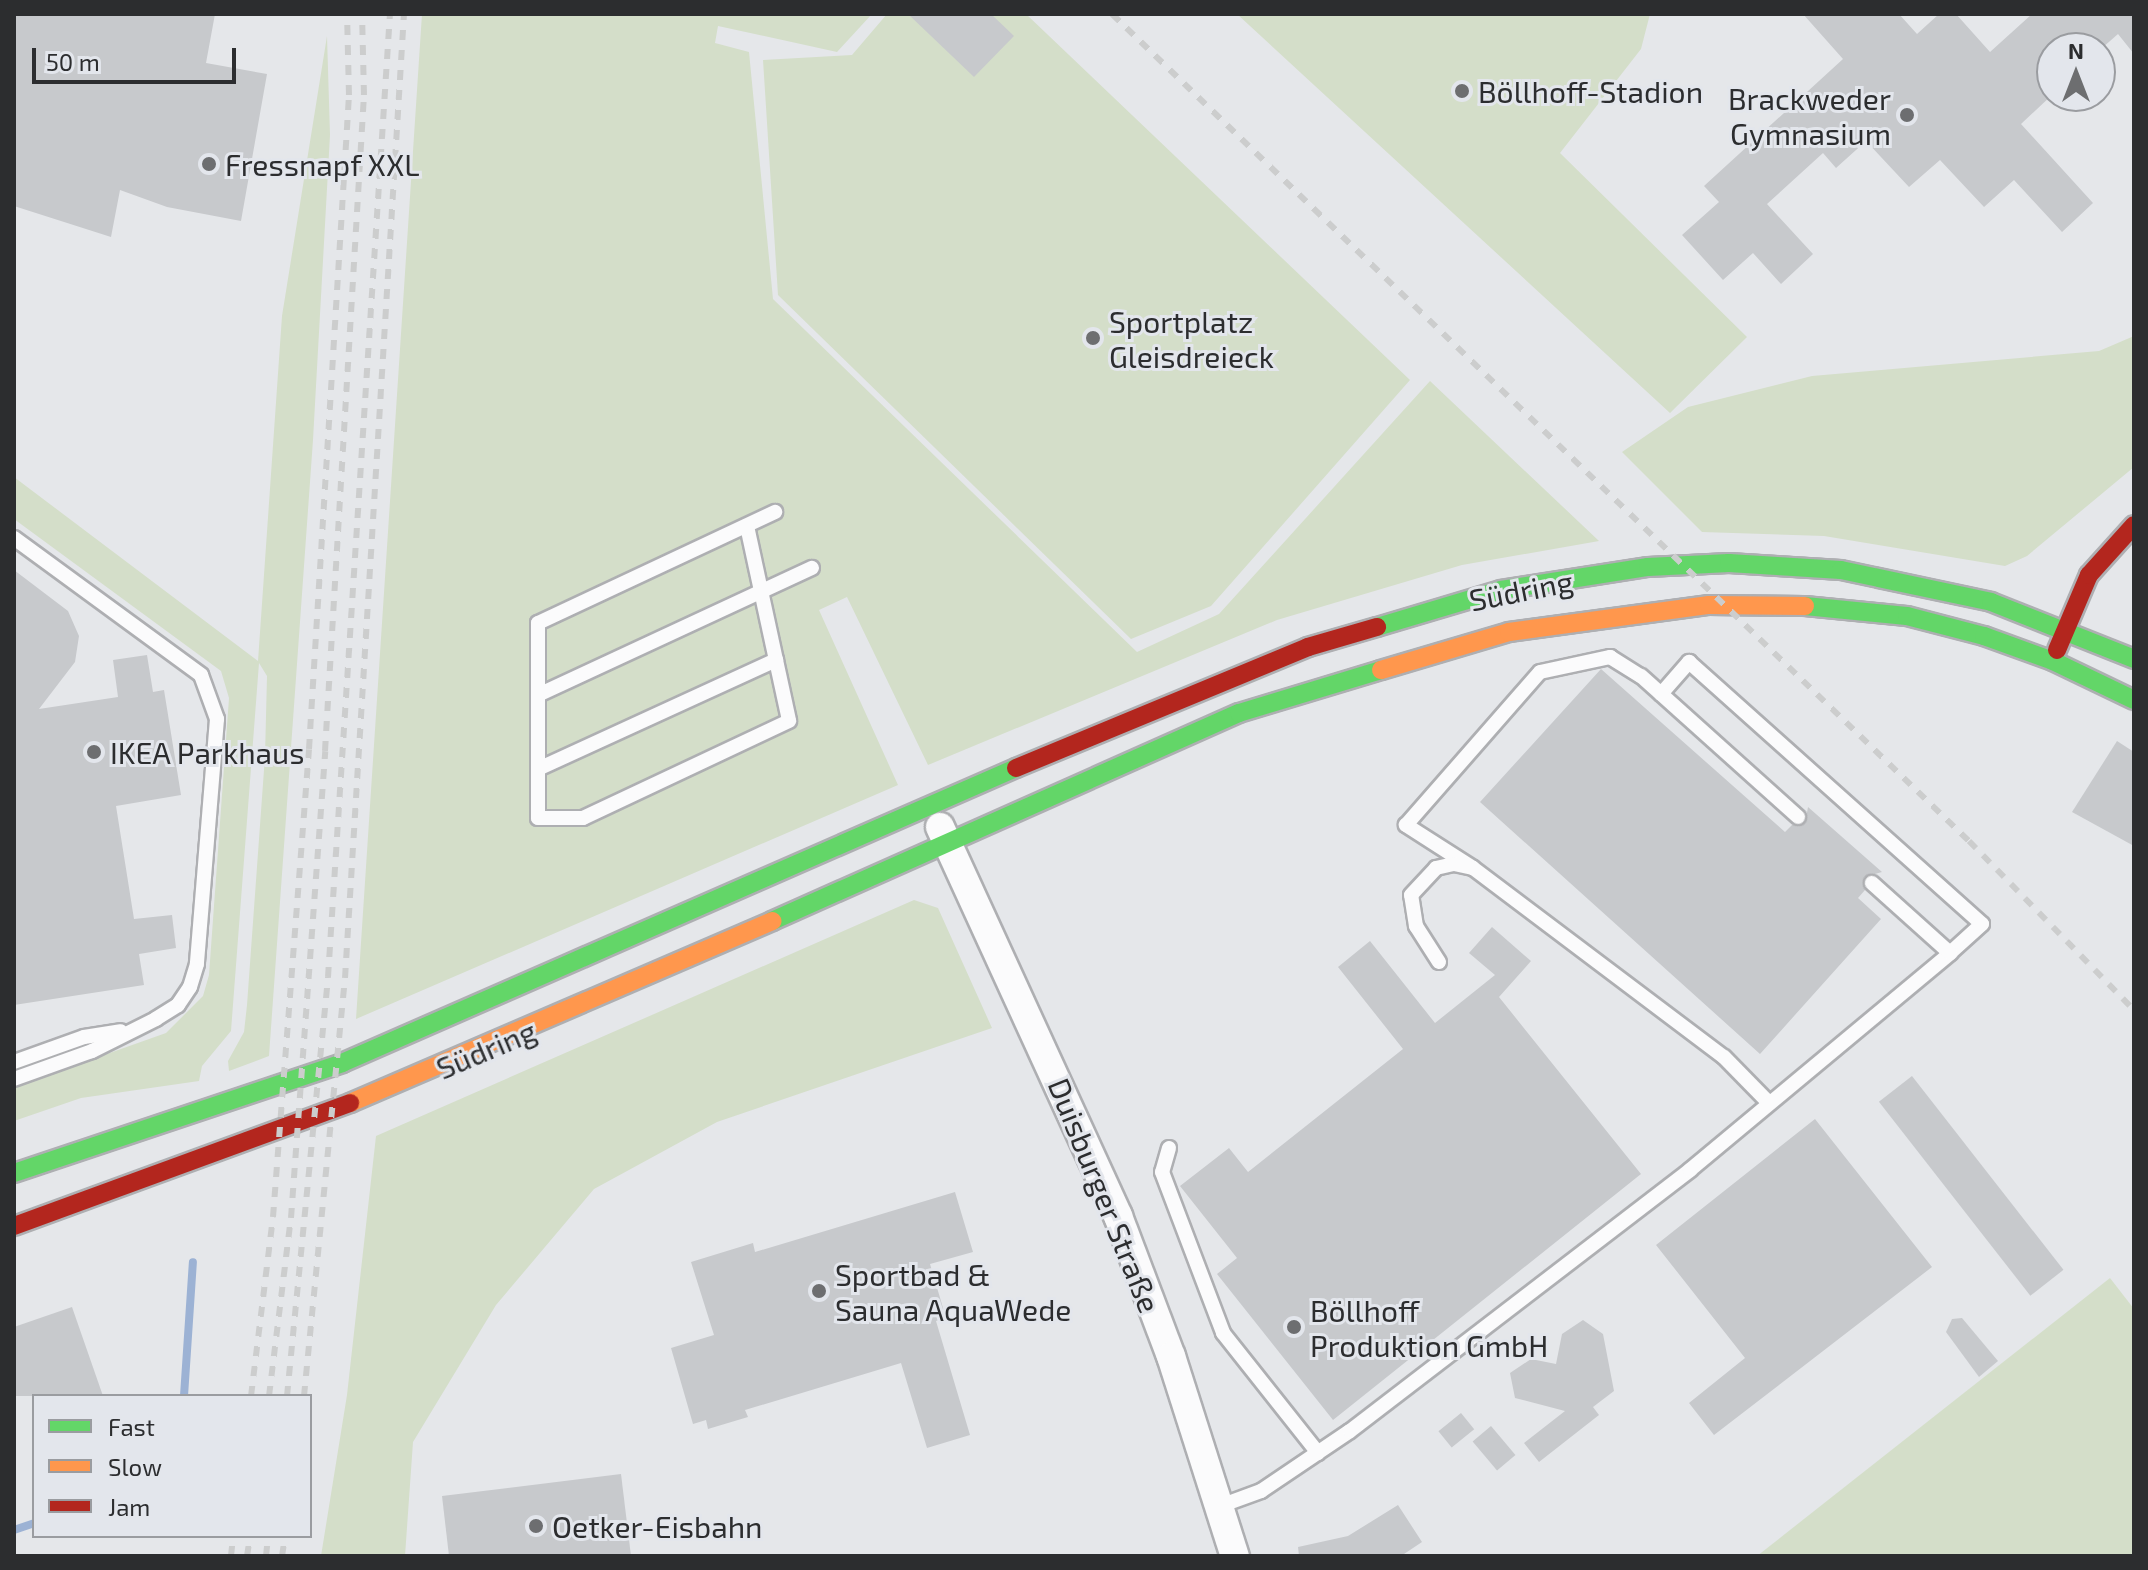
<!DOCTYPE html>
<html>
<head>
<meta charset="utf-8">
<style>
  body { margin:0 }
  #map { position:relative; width:2148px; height:1570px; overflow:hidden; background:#e5e7ea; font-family:"Exo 2",sans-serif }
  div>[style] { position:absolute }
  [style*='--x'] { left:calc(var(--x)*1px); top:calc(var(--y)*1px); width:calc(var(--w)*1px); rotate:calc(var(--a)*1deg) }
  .green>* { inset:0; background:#d4dec9 }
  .stream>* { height:8px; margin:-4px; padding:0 4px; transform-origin:4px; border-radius:4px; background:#9cb2d4 }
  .building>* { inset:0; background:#c7c9cc; transform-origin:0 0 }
  .roads { filter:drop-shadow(2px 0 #aeafb2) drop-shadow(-2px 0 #aeafb2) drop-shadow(0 2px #aeafb2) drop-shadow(0 -2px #aeafb2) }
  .lane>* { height:14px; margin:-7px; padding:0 7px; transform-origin:7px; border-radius:7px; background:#fbfbfc }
  .street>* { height:28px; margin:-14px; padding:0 14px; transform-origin:14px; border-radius:14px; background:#fbfbfc }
  .fast>* { height:18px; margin:-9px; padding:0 9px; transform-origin:9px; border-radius:9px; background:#63d668 }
  .slow>* { height:18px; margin:-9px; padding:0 9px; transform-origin:9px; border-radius:9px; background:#ff974d }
  .jam>* { height:18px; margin:-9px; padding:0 9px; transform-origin:9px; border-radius:9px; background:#b3261e }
  .rail>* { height:6px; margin-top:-3px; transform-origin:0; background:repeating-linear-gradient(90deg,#cccdcd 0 10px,transparent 0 20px) }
  .dots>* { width:22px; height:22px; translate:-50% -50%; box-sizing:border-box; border:4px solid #e3e6ec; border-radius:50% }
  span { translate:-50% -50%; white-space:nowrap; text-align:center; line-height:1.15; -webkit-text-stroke:6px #e3e6ec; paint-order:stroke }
  .poi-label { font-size:30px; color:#2c2d2f }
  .left { translate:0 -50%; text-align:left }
  .right { translate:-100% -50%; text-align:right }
  .street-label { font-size:30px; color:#2c2d2f }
  .frame { position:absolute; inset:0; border:16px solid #2c2d2f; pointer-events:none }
  .legend { position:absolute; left:32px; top:1394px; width:280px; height:144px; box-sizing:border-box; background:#e3e6ec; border:2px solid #9a9ca0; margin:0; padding:10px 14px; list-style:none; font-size:24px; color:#2c2d2f }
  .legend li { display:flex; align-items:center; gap:16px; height:40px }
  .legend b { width:40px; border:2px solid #9a9ca0 }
  .north { position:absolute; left:2036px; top:32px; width:80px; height:80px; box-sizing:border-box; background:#e3e6ec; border:2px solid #9a9ca0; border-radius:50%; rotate:0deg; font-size:22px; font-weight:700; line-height:32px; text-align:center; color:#2c2d2f }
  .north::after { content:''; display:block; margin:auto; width:28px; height:36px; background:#6d6e70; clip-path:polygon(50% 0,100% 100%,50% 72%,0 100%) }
  .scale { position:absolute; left:32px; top:48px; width:204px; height:36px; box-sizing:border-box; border:4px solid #2c2d2f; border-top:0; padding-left:10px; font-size:24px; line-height:28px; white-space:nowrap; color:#2c2d2f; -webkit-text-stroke:6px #e3e6ec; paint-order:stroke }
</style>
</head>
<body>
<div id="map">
  <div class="green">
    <div style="clip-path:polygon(422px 14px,872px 14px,837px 52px,718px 26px,715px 43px,749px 52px,773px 299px,1137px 652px,1219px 614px,1430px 381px,1599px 541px,1462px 565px,1277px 620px,928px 765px,847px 597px,819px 610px,898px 785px,356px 1019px)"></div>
    <div style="clip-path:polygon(887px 14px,1026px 14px,1410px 380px,1211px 606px,1131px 639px,778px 295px,763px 60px,852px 55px)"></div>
    <div style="clip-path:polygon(1237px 14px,1650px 14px,1641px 49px,1560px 153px,1747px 337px,1670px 413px)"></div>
    <div style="clip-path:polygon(327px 36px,330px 135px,313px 440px,269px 1056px,229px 1071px,228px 1061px,244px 1032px,247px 1005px,265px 756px,267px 676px,259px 663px,231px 1031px,202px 1066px,199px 1081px,81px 1098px,14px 1121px,14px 1087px,166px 1033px,203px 996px,209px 975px,229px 698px,221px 671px,14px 519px,14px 477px,258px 661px,282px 316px)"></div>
    <div style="clip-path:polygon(2134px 336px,2134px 467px,2027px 556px,2005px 566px,1824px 536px,1702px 532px,1622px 452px,1688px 407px,1812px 376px,2099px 351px)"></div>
    <div style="clip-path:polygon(914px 900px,938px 908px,992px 1028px,717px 1122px,594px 1189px,496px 1305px,413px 1442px,405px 1556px,321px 1556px,347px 1395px,376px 1136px)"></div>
    <div style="clip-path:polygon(2110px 1278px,2134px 1309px,2134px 1556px,1757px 1556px)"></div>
  </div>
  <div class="stream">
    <div style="--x:184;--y:1396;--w:134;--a:-86.2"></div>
    <div style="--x:14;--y:1530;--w:21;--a:-19"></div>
  </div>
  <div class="building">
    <div style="clip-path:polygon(14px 14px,215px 14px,206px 63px,267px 74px,241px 221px,167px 207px,120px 190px,111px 237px,14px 206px)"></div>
    <div style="clip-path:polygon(908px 14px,991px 14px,1014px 36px,974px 77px)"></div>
    <div style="clip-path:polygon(1803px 14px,1899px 14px,1917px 34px,1939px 14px,1956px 14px,1990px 52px,2032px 14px,2134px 14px,2134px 54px,2118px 34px,2102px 48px,2052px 48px,2052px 95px,2021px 124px,2093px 203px,2062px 232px,2014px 180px,1984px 207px,1940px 160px,1909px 187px,1866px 141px,1836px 168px,1823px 153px,1767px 204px,1813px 254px,1781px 284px,1753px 253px,1723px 280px,1682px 235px,1719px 202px,1704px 186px,1843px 59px)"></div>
    <div style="clip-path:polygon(14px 570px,68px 611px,79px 636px,75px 662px,39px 709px,118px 697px,113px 660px,147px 655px,153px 692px,164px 690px,181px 795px,116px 806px,134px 919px,172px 915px,176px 948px,139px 954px,144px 985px,14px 1005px)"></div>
    <div style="clip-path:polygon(1601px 669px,1785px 832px,1792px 825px,1805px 824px,1808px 807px,1882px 872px,1864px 877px,1865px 890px,1858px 898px,1881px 919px,1760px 1054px,1480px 802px)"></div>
    <div style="clip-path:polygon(2117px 741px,2134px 752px,2134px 846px,2072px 812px)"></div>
    <div style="clip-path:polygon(1492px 927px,1531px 961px,1499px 997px,1641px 1174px,1428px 1344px,1423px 1340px,1427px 1345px,1333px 1420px,1217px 1274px,1237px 1258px,1180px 1186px,1229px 1148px,1248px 1172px,1403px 1049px,1338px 967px,1370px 941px,1435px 1023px,1495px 975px,1469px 953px)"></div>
    <div style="left:1912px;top:1076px;width:246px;height:42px;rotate:52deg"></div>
    <div style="clip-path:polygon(1815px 1119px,1932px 1267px,1714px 1435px,1689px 1403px,1745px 1358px,1656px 1245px)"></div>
    <div style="clip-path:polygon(955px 1192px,973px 1252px,930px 1264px,946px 1318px,936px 1321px,970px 1435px,927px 1448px,901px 1363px,745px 1410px,748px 1417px,708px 1429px,706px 1420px,693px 1424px,671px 1348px,714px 1335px,691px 1262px,753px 1243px,755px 1252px)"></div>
    <div style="clip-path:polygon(72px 1307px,103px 1396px,14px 1396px,14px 1327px)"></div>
    <div style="clip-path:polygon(1962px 1318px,1998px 1361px,1979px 1377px,1946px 1332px,1952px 1319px)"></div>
    <div style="clip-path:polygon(1583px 1320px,1603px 1334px,1614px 1391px,1593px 1407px,1599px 1415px,1539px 1462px,1524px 1443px,1565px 1411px,1515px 1398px,1510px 1373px,1531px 1359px,1556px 1364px,1562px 1334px)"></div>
    <div style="left:1461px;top:1413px;width:21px;height:29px;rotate:51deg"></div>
    <div style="left:1491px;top:1426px;width:38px;height:24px;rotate:50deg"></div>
    <div style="clip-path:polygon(621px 1474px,631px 1556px,449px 1556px,442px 1496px)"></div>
    <div style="clip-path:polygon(1398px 1505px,1422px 1542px,1401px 1556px,1299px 1556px,1298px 1547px,1348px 1536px)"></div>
  </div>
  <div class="roads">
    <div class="lane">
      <div style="--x:747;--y:526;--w:199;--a:77.8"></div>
      <div style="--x:789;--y:721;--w:228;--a:154.8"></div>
      <div style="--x:583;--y:818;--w:45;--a:180"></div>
      <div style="--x:538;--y:818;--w:195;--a:-90"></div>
      <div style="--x:538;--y:623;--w:262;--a:-25.1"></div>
      <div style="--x:14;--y:538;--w:232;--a:36.2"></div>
      <div style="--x:201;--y:675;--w:47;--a:70"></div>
      <div style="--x:217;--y:719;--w:246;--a:94.7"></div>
      <div style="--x:197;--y:964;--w:24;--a:107"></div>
      <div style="--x:190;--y:987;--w:22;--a:124"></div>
      <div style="--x:178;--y:1005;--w:26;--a:148"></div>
      <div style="--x:156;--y:1019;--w:72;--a:153.4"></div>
      <div style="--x:92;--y:1051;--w:83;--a:160.3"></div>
      <div style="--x:1661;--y:694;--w:43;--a:-48.8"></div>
      <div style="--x:1689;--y:662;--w:393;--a:41.8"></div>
      <div style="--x:1982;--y:924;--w:43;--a:137.8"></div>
      <div style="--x:538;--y:695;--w:302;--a:-24.9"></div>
      <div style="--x:538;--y:769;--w:262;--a:-24.6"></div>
      <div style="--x:1473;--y:868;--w:80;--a:-147.3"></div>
      <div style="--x:1406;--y:825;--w:203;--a:-48.8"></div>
      <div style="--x:1540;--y:672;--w:72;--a:-12.1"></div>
      <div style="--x:1610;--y:657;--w:36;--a:32"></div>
      <div style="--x:1641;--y:676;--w:211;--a:41.9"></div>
      <div style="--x:1439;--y:962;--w:43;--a:-122.6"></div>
      <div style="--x:1416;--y:926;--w:31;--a:-99"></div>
      <div style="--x:1411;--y:895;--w:37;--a:-47"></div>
      <div style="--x:1436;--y:868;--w:18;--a:-13"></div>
      <div style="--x:1454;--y:864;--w:19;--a:12"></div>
      <div style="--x:1473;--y:868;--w:314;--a:37"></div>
      <div style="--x:1724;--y:1057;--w:63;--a:45.6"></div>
      <div style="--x:14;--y:1062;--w:74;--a:-19.7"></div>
      <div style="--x:84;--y:1037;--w:37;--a:-9"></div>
      <div style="--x:1169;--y:1148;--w:25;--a:106"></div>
      <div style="--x:1162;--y:1172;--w:172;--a:69.2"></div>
      <div style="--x:1223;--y:1333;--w:153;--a:51.6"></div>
      <div style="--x:1220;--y:1506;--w:44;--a:-20.1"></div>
      <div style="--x:1261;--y:1491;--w:107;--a:-34"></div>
      <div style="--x:1350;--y:1431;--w:429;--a:-37.5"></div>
      <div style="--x:1690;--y:1170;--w:339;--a:-39.8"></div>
      <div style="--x:1950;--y:953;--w:105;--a:-138.1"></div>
    </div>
    <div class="street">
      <div style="--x:940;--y:827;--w:428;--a:65.4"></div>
      <div style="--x:1118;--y:1216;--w:150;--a:69.3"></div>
      <div style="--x:1171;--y:1356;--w:210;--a:72.3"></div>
    </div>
    <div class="fast">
      <div style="--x:1805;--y:606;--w:102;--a:5.6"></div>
      <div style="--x:1907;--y:616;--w:80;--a:14.6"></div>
      <div style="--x:1984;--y:636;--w:73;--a:19.9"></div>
      <div style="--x:2053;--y:661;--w:90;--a:25.7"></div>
      <div style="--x:1377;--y:627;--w:129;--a:-16.6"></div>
      <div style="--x:1501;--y:590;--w:149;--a:-8.9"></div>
      <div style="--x:1648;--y:567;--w:81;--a:-2.8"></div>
      <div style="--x:1729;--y:563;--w:112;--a:3.6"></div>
      <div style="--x:1841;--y:570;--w:153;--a:12"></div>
      <div style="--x:1991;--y:602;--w:154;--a:21.7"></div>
      <div style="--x:772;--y:921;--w:511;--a:-24.01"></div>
      <div style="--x:1239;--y:713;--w:148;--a:-16.8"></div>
      <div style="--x:14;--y:1173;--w:346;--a:-18.5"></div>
      <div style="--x:342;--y:1063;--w:736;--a:-23.64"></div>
    </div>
    <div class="slow">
      <div style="--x:1381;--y:670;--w:134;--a:-16.5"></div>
      <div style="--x:1509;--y:632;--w:202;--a:-7.7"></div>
      <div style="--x:1709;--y:605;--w:96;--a:0.6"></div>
      <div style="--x:350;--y:1103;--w:460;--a:-23.3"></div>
    </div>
    <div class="jam">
      <div style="--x:2057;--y:650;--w:82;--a:-66.9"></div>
      <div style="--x:2089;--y:575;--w:67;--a:-48"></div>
      <div style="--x:1016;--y:768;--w:316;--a:-22.5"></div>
      <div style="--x:1308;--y:647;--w:72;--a:-16.2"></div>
      <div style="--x:14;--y:1226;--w:358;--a:-20.1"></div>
    </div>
  </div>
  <div class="rail">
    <div style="--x:1112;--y:14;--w:1191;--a:43.98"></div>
    <div style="--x:1969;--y:841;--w:236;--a:45.7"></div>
    <div style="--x:251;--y:1396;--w:180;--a:-83"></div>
    <div style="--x:273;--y:1217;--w:469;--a:-85.6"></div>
    <div style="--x:309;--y:749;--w:655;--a:-86.5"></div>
    <div style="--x:349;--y:95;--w:81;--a:-91.4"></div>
    <div style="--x:269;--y:1396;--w:179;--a:-83"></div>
    <div style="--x:291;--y:1218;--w:468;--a:-85.8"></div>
    <div style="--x:325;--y:751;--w:657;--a:-86.6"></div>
    <div style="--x:364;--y:95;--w:81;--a:-91.4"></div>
    <div style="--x:287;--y:1396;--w:421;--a:-84.4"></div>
    <div style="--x:328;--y:977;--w:965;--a:-86.32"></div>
    <div style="--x:304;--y:1396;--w:420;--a:-84.4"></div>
    <div style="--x:345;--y:978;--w:966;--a:-86.5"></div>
    <div style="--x:231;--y:1556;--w:20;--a:-84"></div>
    <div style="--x:247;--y:1556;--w:20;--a:-81"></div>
    <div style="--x:266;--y:1556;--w:20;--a:-84"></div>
    <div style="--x:282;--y:1556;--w:20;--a:-81"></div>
  </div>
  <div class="dots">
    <div style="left:1462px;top:91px;background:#6d6e70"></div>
    <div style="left:1907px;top:115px;background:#6d6e70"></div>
    <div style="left:209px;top:164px;background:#6d6e70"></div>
    <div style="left:1093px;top:338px;background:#6d6e70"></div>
    <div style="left:94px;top:752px;background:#6d6e70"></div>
    <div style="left:819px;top:1291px;background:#6d6e70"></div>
    <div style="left:1294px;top:1327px;background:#6d6e70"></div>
    <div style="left:536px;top:1526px;background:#6d6e70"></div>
  </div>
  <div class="poi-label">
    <span class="left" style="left:1478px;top:91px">Böllhoff-Stadion</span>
    <span class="right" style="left:1891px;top:115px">Brackweder<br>Gymnasium</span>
    <span class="left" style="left:225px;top:164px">Fressnapf XXL</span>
    <span class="left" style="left:1109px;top:338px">Sportplatz<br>Gleisdreieck</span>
    <span class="left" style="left:110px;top:752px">IKEA Parkhaus</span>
    <span class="left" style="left:835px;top:1291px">Sportbad &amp;<br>Sauna AquaWede</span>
    <span class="left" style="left:1310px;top:1327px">Böllhoff<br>Produktion GmbH</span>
    <span class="left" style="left:552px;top:1526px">Oetker-Eisbahn</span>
  </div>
  <div class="street-label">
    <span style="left:1521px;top:590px;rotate:-11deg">Südring</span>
    <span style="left:486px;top:1049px;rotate:-23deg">Südring</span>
    <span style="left:1105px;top:1195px;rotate:68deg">Duisburger Straße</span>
  </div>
  <div class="frame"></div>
  <ul class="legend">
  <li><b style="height:10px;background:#63d668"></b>Fast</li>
  <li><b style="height:10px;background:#ff974d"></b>Slow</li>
  <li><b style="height:10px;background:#b3261e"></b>Jam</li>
  </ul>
  <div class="north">N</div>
  <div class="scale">50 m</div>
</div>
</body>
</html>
